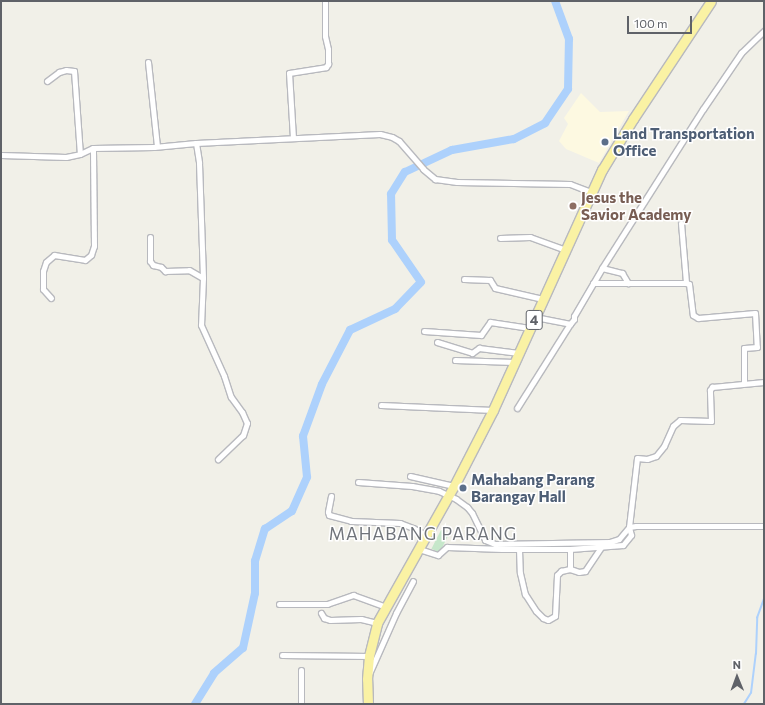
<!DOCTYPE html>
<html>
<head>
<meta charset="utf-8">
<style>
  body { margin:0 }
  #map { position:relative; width:765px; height:705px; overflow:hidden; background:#f1f0e8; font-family:Commissioner,sans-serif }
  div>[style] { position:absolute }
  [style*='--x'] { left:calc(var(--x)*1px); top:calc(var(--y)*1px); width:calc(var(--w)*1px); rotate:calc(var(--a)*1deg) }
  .commercial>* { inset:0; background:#fdf9e1 }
  .green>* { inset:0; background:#c6e7ca; transform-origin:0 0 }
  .stream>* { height:1.5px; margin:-0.75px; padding:0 0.75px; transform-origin:0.75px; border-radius:0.75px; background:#add1fc }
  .river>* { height:8px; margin:-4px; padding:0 4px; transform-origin:4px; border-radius:4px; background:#add1fc }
  .roads { filter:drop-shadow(1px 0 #b8b9be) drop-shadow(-1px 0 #b8b9be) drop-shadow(0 1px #b8b9be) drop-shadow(0 -1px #b8b9be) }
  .minor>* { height:5px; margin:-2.5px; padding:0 2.5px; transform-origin:2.5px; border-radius:2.5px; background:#fff }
  .trunk>* { height:9px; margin:-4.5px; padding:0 4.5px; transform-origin:4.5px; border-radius:4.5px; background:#faf2a4 }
  .dots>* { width:11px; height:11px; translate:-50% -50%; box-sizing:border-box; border:2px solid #fff; border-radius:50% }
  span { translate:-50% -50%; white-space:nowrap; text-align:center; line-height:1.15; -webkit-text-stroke:3px #fff; paint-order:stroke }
  .shield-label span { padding:1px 3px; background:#fff; border:1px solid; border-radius:3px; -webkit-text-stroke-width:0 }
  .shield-label { font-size:14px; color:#5f6268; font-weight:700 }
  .service-label { font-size:15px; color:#4e5e75; font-weight:700 }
  .left { translate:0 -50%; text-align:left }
  .education-label { font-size:15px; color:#785e54; font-weight:700 }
  .quarter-label { font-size:17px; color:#70747a; letter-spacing:1px }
  .frame { position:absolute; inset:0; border:2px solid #5f6268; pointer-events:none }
  .north { position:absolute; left:717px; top:657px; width:40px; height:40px; -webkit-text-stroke:3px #fff; paint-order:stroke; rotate:359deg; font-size:11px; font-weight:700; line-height:16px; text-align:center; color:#5f6268 }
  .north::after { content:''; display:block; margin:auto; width:14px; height:18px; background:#5f6268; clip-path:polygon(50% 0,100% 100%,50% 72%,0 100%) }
  .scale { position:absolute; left:627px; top:16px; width:65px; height:18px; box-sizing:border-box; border:2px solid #5f6268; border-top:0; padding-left:5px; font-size:12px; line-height:14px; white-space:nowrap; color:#5f6268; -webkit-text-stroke:3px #fff; paint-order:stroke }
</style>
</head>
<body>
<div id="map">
  <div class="commercial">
    <div style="clip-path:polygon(581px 93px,600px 112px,629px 111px,599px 163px,566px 149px,559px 141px,568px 124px,564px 118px)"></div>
  </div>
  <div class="green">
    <div style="left:441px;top:530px;width:9px;height:21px;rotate:27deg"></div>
  </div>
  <div class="stream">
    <div style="--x:744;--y:704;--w:13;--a:-58"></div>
    <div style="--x:751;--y:693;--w:39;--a:-83"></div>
    <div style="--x:756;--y:654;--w:36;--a:-88"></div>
    <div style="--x:757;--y:618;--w:20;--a:-70"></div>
  </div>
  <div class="river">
    <div style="--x:195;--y:704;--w:36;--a:-58"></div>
    <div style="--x:214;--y:673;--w:38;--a:-41"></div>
    <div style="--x:243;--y:648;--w:56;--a:-77.7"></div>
    <div style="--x:255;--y:593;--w:32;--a:-90"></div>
    <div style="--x:255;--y:561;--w:34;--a:-73"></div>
    <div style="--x:265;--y:529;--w:32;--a:-34"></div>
    <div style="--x:292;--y:511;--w:37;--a:-66"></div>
    <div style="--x:307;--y:477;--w:41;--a:-95.6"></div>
    <div style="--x:303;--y:436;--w:55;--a:-69.9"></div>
    <div style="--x:322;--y:384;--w:61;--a:-62.6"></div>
    <div style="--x:350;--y:330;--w:50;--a:-25"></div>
    <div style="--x:395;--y:309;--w:37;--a:-46"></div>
    <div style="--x:421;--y:282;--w:51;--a:-124.6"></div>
    <div style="--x:392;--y:240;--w:46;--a:-91.2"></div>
    <div style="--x:391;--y:194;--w:26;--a:-58"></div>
    <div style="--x:405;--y:172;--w:52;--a:-25.1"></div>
    <div style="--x:452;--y:150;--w:63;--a:-10.1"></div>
    <div style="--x:514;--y:139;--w:35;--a:-27"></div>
    <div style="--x:545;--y:123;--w:41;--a:-55.9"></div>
    <div style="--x:568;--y:89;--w:50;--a:-88.9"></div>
    <div style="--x:569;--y:39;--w:40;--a:-110.2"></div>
  </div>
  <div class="roads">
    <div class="minor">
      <div style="--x:148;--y:62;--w:84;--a:83.9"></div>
      <div style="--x:47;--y:81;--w:15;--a:-37"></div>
      <div style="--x:59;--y:72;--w:7;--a:-16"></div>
      <div style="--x:66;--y:70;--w:8;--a:7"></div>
      <div style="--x:74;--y:71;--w:83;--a:85.9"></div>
      <div style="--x:293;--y:138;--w:65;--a:-93.5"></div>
      <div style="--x:289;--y:73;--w:37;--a:-9"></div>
      <div style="--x:326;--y:67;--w:4;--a:-56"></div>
      <div style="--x:328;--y:64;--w:15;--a:-90"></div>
      <div style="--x:328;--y:49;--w:13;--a:-103"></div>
      <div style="--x:325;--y:36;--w:35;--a:-90"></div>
      <div style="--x:196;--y:143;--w:20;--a:81"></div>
      <div style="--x:199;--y:163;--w:115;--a:88"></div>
      <div style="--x:203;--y:278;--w:47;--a:92.4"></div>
      <div style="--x:201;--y:325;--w:56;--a:65.7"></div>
      <div style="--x:224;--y:376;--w:22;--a:72"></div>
      <div style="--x:231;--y:397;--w:19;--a:54"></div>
      <div style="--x:242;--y:412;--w:12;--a:66"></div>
      <div style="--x:247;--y:423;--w:13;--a:108"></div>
      <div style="--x:243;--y:435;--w:35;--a:136"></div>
      <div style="--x:1;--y:155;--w:65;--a:1.8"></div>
      <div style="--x:66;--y:157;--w:14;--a:-12"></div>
      <div style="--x:80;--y:154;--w:14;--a:-25"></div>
      <div style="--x:93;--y:148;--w:61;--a:-0.9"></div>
      <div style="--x:154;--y:147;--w:42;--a:-5.4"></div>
      <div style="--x:196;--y:143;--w:184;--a:-2.8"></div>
      <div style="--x:380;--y:134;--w:12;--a:14"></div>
      <div style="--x:392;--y:137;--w:8;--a:30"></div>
      <div style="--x:399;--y:141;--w:37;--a:49"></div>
      <div style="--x:423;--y:169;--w:16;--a:40"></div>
      <div style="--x:435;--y:179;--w:22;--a:8"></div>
      <div style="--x:457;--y:182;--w:113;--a:1"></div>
      <div style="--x:570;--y:184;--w:22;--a:21"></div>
      <div style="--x:681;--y:223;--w:60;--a:85.2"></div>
      <div style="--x:150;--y:237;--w:24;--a:90"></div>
      <div style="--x:150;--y:261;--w:5;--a:53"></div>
      <div style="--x:153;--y:265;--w:8;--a:14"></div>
      <div style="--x:161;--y:267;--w:6;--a:45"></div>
      <div style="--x:165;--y:271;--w:24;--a:-2"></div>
      <div style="--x:189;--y:270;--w:16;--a:30"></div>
      <div style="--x:500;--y:238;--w:30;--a:-2"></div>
      <div style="--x:530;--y:237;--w:37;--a:20"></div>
      <div style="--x:602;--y:268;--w:21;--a:14"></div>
      <div style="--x:622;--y:273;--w:12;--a:59"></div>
      <div style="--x:464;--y:279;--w:26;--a:2"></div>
      <div style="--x:490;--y:280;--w:9;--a:58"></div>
      <div style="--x:495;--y:288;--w:49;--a:12.9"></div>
      <div style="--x:593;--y:283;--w:93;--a:0"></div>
      <div style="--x:686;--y:283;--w:3;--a:18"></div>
      <div style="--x:689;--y:284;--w:31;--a:83"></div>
      <div style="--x:693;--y:315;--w:6;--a:31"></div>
      <div style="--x:698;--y:318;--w:57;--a:-5"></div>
      <div style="--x:755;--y:313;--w:34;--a:87"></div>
      <div style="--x:757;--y:347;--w:13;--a:176"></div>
      <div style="--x:744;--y:348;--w:35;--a:90"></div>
      <div style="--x:51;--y:298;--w:12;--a:-132"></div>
      <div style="--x:43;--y:289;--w:18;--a:-90"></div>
      <div style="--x:43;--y:271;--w:9;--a:-72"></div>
      <div style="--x:46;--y:262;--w:11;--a:-41"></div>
      <div style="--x:54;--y:255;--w:31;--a:9"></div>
      <div style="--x:85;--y:260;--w:8;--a:-40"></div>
      <div style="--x:91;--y:255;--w:9;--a:-72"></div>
      <div style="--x:94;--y:246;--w:98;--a:-90.6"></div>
      <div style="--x:535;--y:317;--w:36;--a:11"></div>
      <div style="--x:570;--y:324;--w:6;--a:-51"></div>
      <div style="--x:574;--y:319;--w:3;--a:-90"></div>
      <div style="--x:574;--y:316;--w:56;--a:-59.7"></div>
      <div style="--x:602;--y:268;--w:188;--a:-57.6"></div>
      <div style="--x:703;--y:109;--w:68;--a:-55.8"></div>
      <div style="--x:741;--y:53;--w:32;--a:-44"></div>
      <div style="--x:424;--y:331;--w:57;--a:4"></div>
      <div style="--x:481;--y:335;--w:16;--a:-55"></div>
      <div style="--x:490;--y:322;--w:40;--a:8.5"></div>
      <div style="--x:437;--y:342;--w:37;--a:17"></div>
      <div style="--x:472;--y:353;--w:9;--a:-36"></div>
      <div style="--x:479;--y:348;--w:40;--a:7.1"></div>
      <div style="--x:455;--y:360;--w:59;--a:1.9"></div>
      <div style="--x:381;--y:405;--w:112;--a:2.6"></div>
      <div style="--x:517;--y:408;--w:99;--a:-57.8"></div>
      <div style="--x:410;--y:476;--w:45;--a:12.8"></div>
      <div style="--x:358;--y:482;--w:54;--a:4.2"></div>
      <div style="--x:412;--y:486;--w:27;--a:10"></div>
      <div style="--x:439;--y:491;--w:19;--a:25"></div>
      <div style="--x:456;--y:499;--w:14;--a:36"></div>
      <div style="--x:467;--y:507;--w:8;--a:50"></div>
      <div style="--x:472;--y:513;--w:30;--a:64"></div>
      <div style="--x:485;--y:540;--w:11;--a:22"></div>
      <div style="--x:495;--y:544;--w:115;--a:-1"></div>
      <div style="--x:610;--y:542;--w:9;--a:-18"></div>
      <div style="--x:619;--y:539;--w:16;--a:-50"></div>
      <div style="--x:629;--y:527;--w:7;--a:-8"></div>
      <div style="--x:636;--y:526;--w:128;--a:0"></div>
      <div style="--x:331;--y:496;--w:16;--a:101"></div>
      <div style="--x:328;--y:512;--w:3;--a:72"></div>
      <div style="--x:329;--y:515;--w:23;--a:15"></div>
      <div style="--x:351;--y:521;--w:49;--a:2.3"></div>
      <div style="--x:400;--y:523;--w:14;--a:21"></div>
      <div style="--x:413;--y:528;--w:16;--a:30"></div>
      <div style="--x:419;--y:549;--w:20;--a:18"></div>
      <div style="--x:438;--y:555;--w:12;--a:-42"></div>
      <div style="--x:447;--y:547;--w:55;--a:2.1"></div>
      <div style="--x:502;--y:549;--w:68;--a:0"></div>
      <div style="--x:570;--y:549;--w:53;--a:-4.3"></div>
      <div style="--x:623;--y:545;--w:13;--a:-51"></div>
      <div style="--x:631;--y:535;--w:8;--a:-104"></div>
      <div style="--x:629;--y:527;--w:69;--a:-83.4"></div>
      <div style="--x:637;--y:458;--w:10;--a:6"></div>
      <div style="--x:647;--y:459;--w:9;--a:-18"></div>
      <div style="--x:656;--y:456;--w:13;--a:-51"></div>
      <div style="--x:664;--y:446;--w:22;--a:-66"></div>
      <div style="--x:673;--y:426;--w:9;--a:-41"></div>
      <div style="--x:680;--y:420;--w:31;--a:2"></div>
      <div style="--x:711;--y:421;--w:31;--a:-92"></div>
      <div style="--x:710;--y:390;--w:4;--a:-56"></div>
      <div style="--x:712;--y:387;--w:52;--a:-5.5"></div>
      <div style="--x:519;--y:549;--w:24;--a:88"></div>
      <div style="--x:520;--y:573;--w:22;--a:77"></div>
      <div style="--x:525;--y:594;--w:20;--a:57"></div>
      <div style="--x:536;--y:611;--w:10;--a:45"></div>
      <div style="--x:543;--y:618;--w:5;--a:22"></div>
      <div style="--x:548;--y:620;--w:8;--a:-30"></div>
      <div style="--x:555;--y:616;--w:41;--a:-87.2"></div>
      <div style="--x:557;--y:575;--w:6;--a:-45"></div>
      <div style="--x:561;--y:571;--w:9;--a:-13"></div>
      <div style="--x:570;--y:569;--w:20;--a:-90"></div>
      <div style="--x:570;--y:569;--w:9;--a:18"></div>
      <div style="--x:579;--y:572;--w:6;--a:-9"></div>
      <div style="--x:585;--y:571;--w:29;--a:-56"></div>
      <div style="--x:279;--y:604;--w:48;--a:0"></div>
      <div style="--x:327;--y:604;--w:28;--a:-19"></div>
      <div style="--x:353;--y:595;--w:35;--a:20"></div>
      <div style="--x:321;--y:613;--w:6;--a:59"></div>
      <div style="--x:324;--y:618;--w:6;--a:18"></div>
      <div style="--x:330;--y:620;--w:31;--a:-2"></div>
      <div style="--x:361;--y:619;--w:16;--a:14"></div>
      <div style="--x:282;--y:655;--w:87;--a:0.7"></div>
      <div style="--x:369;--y:674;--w:67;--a:-66.1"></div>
      <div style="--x:396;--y:613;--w:36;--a:-62"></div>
      <div style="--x:301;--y:704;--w:34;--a:-90"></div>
    </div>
    <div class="trunk">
      <div style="--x:368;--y:704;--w:25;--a:-92"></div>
      <div style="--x:367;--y:679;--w:23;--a:-85"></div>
      <div style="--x:369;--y:656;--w:34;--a:-76"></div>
      <div style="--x:377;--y:623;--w:157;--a:-60.7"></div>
      <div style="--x:454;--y:486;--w:85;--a:-62.8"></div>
      <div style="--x:493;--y:410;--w:264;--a:-65.6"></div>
      <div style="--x:602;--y:170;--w:60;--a:-58.7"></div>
      <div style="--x:633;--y:119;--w:141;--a:-56.5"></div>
    </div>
  </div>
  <div class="dots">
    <div style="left:605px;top:142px;background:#5c6f8a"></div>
    <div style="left:573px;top:206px;background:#8d6e63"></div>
    <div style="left:463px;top:488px;background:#5c6f8a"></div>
  </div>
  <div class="shield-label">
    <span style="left:534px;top:320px">4</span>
  </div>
  <div class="service-label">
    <span class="left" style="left:613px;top:142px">Land Transportation<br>Office</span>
    <span class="left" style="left:471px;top:488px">Mahabang Parang<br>Barangay Hall</span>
  </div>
  <div class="education-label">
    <span class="left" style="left:581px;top:206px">Jesus the<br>Savior Academy</span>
  </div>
  <div class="quarter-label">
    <span style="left:423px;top:534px">MAHABANG PARANG</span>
  </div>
  <div class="frame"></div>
  <div class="north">N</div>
  <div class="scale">100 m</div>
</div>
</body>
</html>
